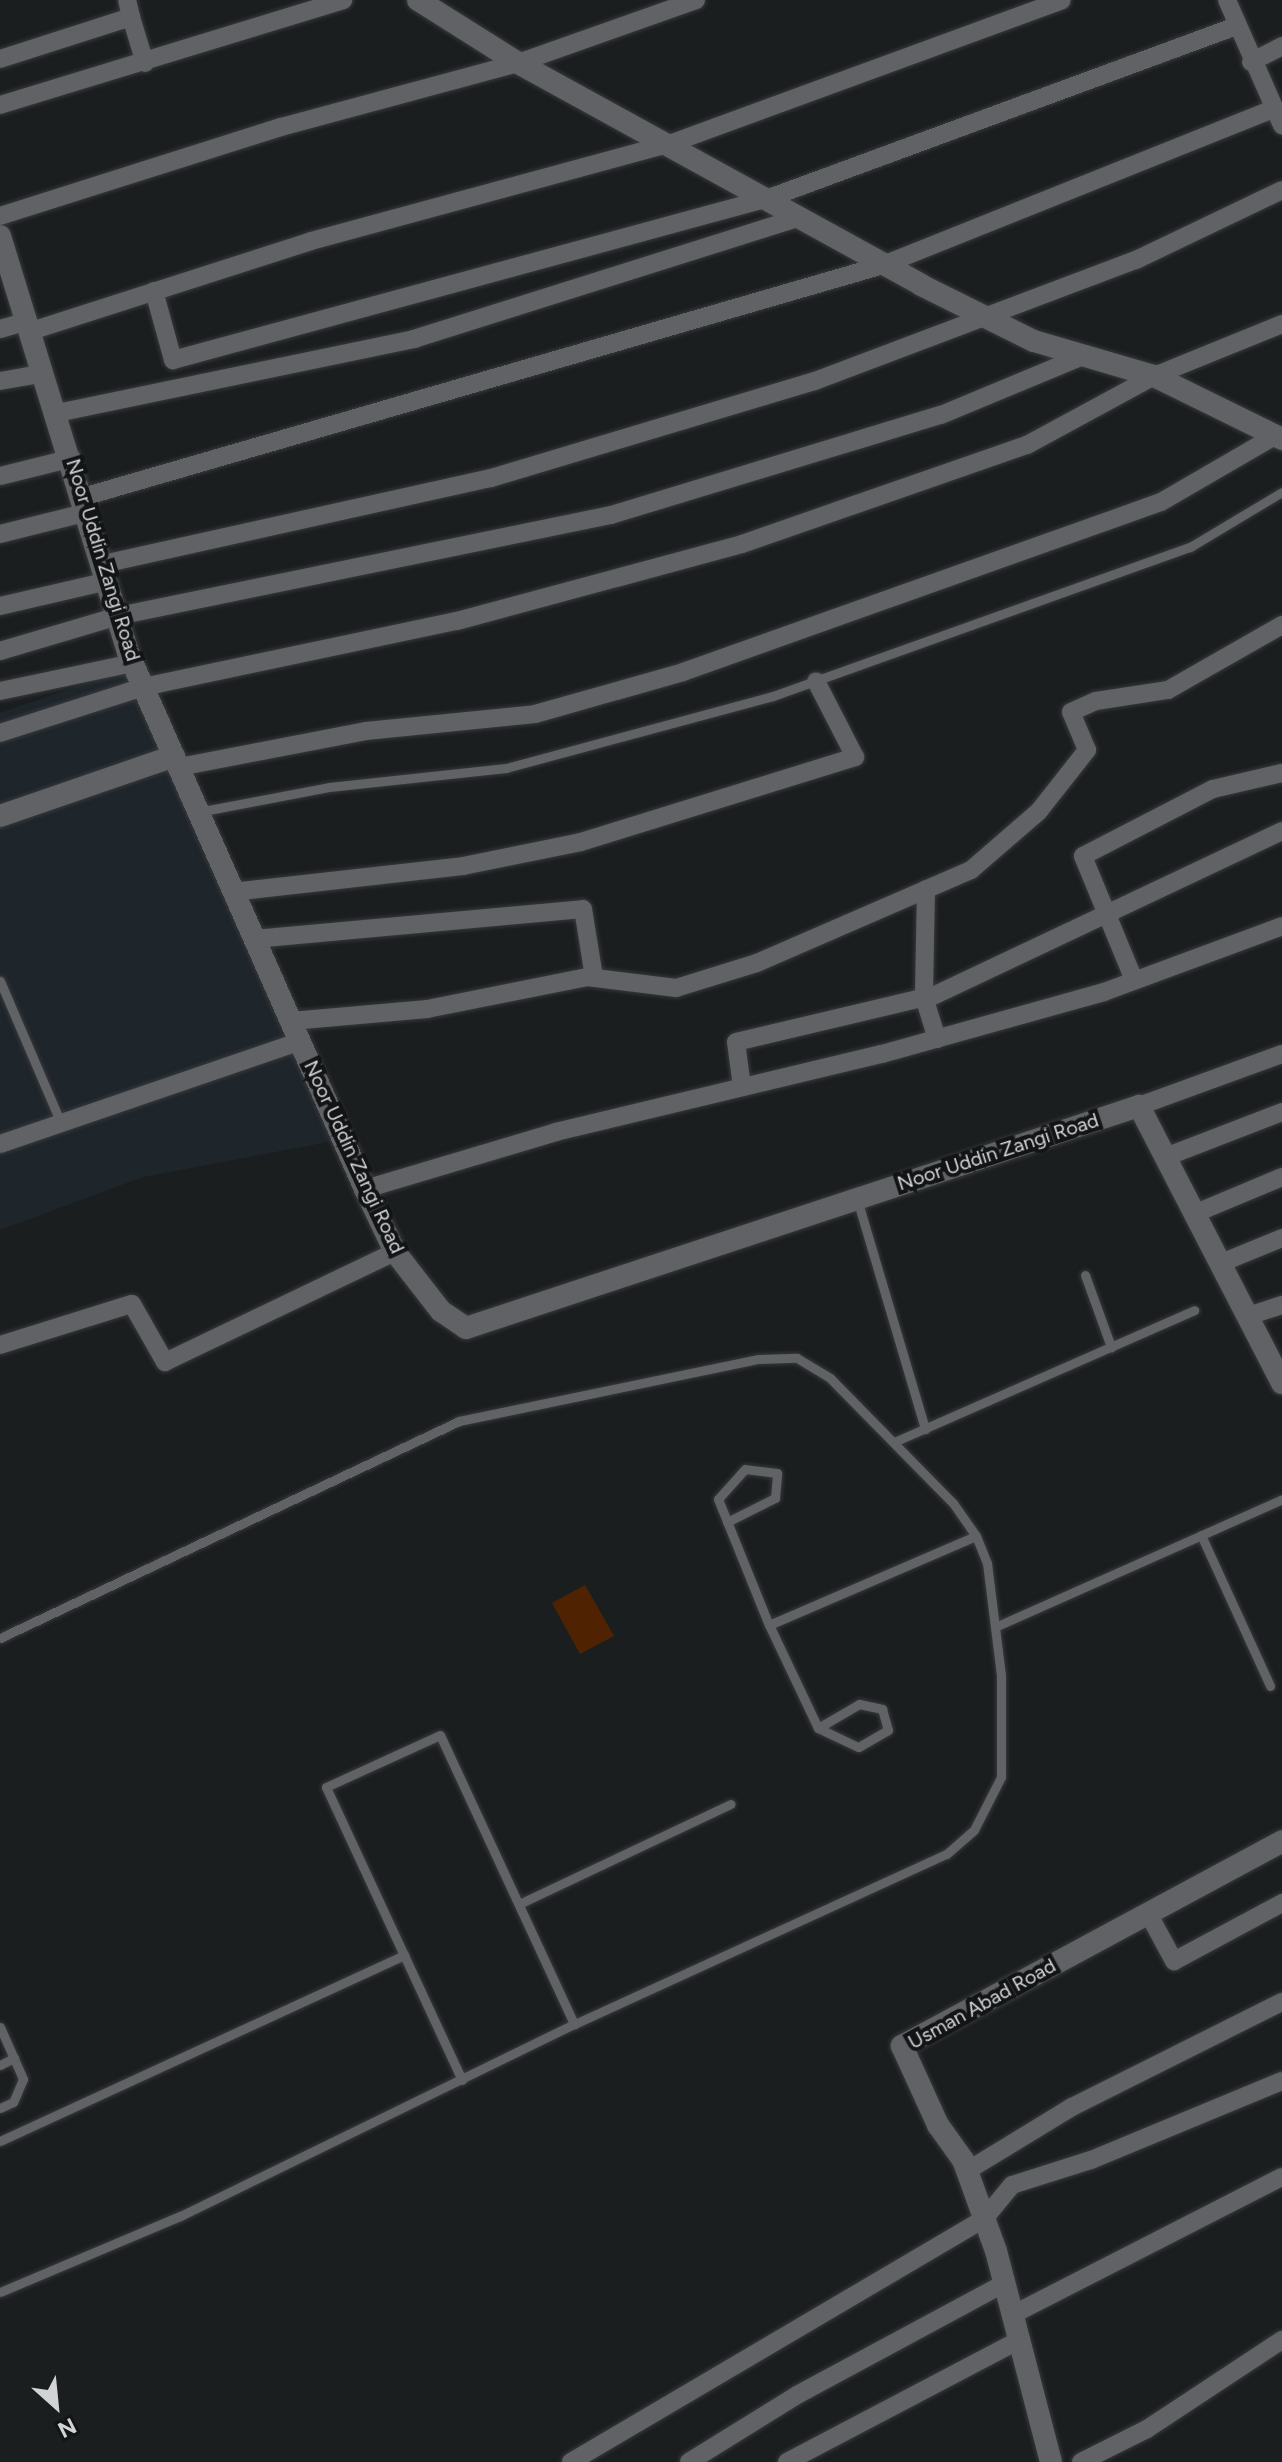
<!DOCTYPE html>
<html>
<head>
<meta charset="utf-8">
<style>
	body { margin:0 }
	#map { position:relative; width:1282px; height:2462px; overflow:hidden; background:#1b1e1f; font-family:Figtree,sans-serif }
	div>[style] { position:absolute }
	.built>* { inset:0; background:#1e252b }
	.building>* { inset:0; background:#4f2302 }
	.roads { filter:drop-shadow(0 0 2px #37393a) drop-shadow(0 0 2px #37393a) }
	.service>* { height:9px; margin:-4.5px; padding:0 4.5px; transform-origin:4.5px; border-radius:4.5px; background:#606265 }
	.minor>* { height:18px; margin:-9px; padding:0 9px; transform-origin:9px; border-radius:9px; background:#606265 }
	.tertiary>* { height:22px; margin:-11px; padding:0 11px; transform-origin:11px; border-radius:11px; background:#606265 }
	.secondary>* { height:22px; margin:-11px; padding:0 11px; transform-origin:11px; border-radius:11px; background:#606265 }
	span { translate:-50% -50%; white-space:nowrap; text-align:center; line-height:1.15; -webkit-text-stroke:8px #121416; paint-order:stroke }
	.street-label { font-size:20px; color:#d2d3d4 }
	.north { position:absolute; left:16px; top:2366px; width:80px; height:80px; -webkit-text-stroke:6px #121416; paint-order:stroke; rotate:153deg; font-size:22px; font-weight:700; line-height:32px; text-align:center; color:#d2d3d4 }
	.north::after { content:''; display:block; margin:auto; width:28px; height:36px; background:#d2d3d4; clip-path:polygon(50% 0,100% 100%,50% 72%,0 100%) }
</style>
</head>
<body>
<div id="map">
	<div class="built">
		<div style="clip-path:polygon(128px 669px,334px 1141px,143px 1177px,0 1230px,0 713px)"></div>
	</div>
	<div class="building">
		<div style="clip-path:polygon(585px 1585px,614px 1636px,580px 1654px,552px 1603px)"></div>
	</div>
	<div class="roads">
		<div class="service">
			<div style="left:198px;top:812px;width:133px;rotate:-10.8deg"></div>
			<div style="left:329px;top:787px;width:178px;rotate:-6.1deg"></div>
			<div style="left:506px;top:768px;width:277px;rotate:-15.1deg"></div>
			<div style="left:773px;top:696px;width:443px;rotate:-19.7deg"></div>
			<div style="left:1190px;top:547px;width:107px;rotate:-30.9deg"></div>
			<div style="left:0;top:981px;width:155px;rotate:66.8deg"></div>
			<div style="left:857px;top:1199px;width:240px;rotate:73.5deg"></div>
			<div style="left:1085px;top:1275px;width:77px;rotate:70.1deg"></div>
			<div style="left:894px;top:1442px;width:328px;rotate:-23.7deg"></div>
			<div style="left:727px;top:1522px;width:54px;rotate:-26.6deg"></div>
			<div style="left:775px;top:1498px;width:25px;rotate:-85deg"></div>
			<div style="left:777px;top:1473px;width:32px;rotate:-173deg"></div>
			<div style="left:745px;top:1469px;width:40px;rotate:132deg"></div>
			<div style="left:718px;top:1499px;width:136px;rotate:68deg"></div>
			<div style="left:1201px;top:1535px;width:166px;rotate:65.4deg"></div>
			<div style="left:995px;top:1627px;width:314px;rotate:-24deg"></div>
			<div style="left:0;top:1638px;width:508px;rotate:-25.3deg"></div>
			<div style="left:459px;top:1421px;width:306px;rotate:-11.7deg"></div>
			<div style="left:759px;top:1359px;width:38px;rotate:-2deg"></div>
			<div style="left:797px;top:1358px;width:39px;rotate:31deg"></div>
			<div style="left:830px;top:1378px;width:175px;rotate:45.5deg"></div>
			<div style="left:953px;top:1503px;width:40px;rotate:55.1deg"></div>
			<div style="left:976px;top:1536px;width:29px;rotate:68deg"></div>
			<div style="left:987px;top:1563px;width:113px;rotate:82.9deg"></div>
			<div style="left:1001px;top:1675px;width:102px;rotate:90deg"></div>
			<div style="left:1001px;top:1777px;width:59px;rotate:117deg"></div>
			<div style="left:974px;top:1830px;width:37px;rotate:139deg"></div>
			<div style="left:946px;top:1854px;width:409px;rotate:155.4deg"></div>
			<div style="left:574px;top:2024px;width:438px;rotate:154deg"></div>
			<div style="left:180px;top:2216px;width:195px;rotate:157.1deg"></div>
			<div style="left:818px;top:1728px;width:48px;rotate:-30.3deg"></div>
			<div style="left:859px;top:1704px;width:24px;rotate:12deg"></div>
			<div style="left:882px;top:1709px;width:22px;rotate:74deg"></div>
			<div style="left:888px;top:1730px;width:34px;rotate:150deg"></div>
			<div style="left:858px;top:1747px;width:44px;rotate:-154.6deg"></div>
			<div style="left:818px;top:1728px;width:114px;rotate:-115.4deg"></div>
			<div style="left:769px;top:1625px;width:225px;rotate:-23.3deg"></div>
			<div style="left:519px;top:1904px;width:234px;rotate:-25.3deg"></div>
			<div style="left:0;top:2027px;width:57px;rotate:66.1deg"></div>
			<div style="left:23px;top:2079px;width:25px;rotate:113deg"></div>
			<div style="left:13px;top:2102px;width:14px;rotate:155deg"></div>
			<div style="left:0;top:2065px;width:16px;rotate:-27deg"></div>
			<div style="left:462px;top:2080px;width:323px;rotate:-114.9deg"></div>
			<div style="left:326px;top:1787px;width:125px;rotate:-24.5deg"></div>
			<div style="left:440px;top:1735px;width:319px;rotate:65.1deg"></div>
			<div style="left:0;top:2141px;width:445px;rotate:-24.7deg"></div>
		</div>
		<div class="minor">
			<div style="left:1227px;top:0;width:137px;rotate:66.3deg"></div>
			<div style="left:131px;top:17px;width:48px;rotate:73.1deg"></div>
			<div style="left:0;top:59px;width:138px;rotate:-17.8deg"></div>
			<div style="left:131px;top:17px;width:17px;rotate:-103deg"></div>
			<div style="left:1251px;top:62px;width:35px;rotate:-27deg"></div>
			<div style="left:0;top:105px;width:359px;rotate:-17deg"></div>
			<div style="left:0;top:216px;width:295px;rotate:-17.6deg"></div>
			<div style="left:281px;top:127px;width:245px;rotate:-15.1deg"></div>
			<div style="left:518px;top:63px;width:189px;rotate:-19.5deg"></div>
			<div style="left:154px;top:291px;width:72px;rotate:74.6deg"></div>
			<div style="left:173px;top:360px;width:618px;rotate:-15.21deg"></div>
			<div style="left:769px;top:198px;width:499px;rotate:-20.2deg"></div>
			<div style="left:0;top:329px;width:26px;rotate:-16deg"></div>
			<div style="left:28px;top:332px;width:297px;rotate:-17.8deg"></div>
			<div style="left:311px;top:241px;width:374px;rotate:-15.2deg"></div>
			<div style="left:672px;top:143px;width:415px;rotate:-20.1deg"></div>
			<div style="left:0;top:381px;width:41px;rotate:-9.9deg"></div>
			<div style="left:57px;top:413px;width:365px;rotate:-11.7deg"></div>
			<div style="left:414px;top:339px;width:405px;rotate:-17.5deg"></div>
			<div style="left:0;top:476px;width:74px;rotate:-14deg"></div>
			<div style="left:83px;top:497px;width:833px;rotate:-16.17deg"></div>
			<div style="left:883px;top:265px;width:421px;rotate:-21.8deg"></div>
			<div style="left:0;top:534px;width:91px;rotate:-14deg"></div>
			<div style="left:103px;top:564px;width:397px;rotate:-12.5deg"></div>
			<div style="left:491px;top:478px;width:338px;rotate:-16.7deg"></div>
			<div style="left:815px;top:381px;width:343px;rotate:-20.7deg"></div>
			<div style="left:1136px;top:260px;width:162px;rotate:-25.6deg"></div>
			<div style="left:0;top:606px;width:111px;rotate:-13deg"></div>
			<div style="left:0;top:651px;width:123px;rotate:-16.5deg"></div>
			<div style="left:118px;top:616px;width:503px;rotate:-11.58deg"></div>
			<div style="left:611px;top:515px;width:345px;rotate:-16.9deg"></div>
			<div style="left:941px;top:415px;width:154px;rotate:-22.6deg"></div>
			<div style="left:0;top:691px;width:136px;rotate:-11.9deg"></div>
			<div style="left:0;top:733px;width:150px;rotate:-17.8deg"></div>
			<div style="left:143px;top:687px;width:321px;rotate:-11.9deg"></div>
			<div style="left:457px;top:621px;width:295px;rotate:-15.1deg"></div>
			<div style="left:742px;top:544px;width:302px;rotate:-19.2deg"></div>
			<div style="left:1027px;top:445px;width:145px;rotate:-28.5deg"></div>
			<div style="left:1154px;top:376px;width:138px;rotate:-22.1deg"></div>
			<div style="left:179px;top:767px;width:190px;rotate:-10.9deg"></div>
			<div style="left:366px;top:731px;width:170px;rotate:-5.7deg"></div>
			<div style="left:535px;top:714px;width:154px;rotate:-15.8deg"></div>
			<div style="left:683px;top:672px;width:507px;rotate:-19.58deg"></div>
			<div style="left:1161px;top:502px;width:132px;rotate:-30.1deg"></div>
			<div style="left:926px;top:889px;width:108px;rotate:91.1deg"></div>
			<div style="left:924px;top:997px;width:44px;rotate:72.8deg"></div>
			<div style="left:232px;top:892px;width:232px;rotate:-6.4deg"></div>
			<div style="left:463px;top:866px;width:120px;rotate:-11.5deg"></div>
			<div style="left:581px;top:842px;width:287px;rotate:-17.2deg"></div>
			<div style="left:855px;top:757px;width:85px;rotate:-117.2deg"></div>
			<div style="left:254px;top:939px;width:330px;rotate:-5.2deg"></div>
			<div style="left:583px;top:909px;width:69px;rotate:80.8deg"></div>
			<div style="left:1134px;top:980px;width:134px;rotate:-112.4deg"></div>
			<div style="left:1083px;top:856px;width:146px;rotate:-27.3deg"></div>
			<div style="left:1213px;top:789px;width:71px;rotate:-13.1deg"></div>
			<div style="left:291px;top:1021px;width:137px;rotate:-5deg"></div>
			<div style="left:427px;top:1009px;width:163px;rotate:-11.3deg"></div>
			<div style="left:587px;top:977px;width:90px;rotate:7deg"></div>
			<div style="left:676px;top:988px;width:85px;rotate:-17.2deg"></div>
			<div style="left:757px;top:963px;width:233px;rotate:-23.5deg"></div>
			<div style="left:971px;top:870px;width:90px;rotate:-40.9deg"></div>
			<div style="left:1039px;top:811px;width:78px;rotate:-51.8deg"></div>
			<div style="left:1087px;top:750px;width:41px;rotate:-112.8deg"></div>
			<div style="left:1071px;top:712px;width:27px;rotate:-24deg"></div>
			<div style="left:1096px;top:701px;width:73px;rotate:-8.7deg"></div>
			<div style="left:1168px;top:690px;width:131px;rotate:-29.7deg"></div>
			<div style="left:742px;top:1087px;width:45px;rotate:-97.6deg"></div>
			<div style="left:736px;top:1042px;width:204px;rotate:-13.3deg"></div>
			<div style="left:935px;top:995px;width:384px;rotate:-25.3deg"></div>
			<div style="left:1139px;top:1106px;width:152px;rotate:-20deg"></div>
			<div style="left:0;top:1144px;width:317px;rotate:-18.9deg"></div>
			<div style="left:1168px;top:1156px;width:122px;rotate:-21.1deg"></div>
			<div style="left:365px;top:1189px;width:199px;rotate:-16.6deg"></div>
			<div style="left:556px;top:1132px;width:335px;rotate:-13.5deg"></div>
			<div style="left:882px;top:1054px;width:230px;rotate:-15.6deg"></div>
			<div style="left:1104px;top:992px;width:190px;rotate:-20.3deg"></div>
			<div style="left:1196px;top:1213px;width:93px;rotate:-22.7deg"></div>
			<div style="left:1221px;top:1263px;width:66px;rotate:-22.3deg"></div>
			<div style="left:1248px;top:1316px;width:36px;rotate:-18deg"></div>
			<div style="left:0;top:1345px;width:138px;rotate:-17.3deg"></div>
			<div style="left:132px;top:1304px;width:67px;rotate:60.4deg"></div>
			<div style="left:165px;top:1362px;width:255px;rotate:-25.6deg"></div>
			<div style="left:1148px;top:1913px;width:55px;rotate:61.6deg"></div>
			<div style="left:1174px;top:1961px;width:123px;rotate:-28.2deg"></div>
			<div style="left:967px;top:2171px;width:123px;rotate:-31.4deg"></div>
			<div style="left:1072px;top:2107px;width:235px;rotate:-26.6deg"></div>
			<div style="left:1014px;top:2314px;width:301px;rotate:-27.1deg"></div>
			<div style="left:571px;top:2462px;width:479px;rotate:-30.5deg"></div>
			<div style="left:984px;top:2219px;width:44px;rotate:-50.5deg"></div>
			<div style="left:1012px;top:2185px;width:83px;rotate:-17.6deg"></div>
			<div style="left:1091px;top:2160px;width:207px;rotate:-22.5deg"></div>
			<div style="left:689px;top:2462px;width:127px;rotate:-31.8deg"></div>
			<div style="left:797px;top:2395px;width:236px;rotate:-28.3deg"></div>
			<div style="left:787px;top:2462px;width:264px;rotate:-27.7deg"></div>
			<div style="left:1081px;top:2462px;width:74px;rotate:-26.6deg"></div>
			<div style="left:1147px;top:2429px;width:162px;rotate:-33.4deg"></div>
		</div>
		<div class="tertiary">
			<div style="left:0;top:236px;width:438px;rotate:72.9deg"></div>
			<div style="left:129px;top:655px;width:584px;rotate:66.16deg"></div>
			<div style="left:365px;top:1189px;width:70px;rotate:64.5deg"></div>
			<div style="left:395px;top:1252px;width:75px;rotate:52.1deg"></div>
			<div style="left:441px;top:1311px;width:30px;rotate:34deg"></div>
			<div style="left:466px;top:1328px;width:709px;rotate:-18.26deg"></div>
			<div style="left:1139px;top:1106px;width:312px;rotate:62.7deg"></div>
			<div style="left:0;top:816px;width:184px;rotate:-19deg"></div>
			<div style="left:1051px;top:2462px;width:218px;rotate:-104.6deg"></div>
			<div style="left:996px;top:2251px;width:97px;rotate:-109.9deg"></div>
			<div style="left:963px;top:2160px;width:43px;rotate:-125.5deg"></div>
			<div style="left:938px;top:2125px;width:87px;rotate:-114.5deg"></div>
			<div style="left:902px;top:2046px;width:432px;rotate:-28.3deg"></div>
		</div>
		<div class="secondary">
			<div style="left:418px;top:0;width:118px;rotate:32.2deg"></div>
			<div style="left:518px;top:63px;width:460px;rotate:28.8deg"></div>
			<div style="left:921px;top:285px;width:126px;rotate:26.4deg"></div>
			<div style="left:1034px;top:341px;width:125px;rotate:16.3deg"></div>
			<div style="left:1154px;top:376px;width:143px;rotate:26.2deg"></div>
		</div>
	</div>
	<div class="street-label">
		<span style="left:103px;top:560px;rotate:73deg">Noor Uddin Zangi Road</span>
		<span style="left:998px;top:1152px;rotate:-18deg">Noor Uddin Zangi Road</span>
		<span style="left:354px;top:1157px;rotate:65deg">Noor Uddin Zangi Road</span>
		<span style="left:982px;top:2004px;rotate:-29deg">Usman Abad Road</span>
	</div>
	<div class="north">N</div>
</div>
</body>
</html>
